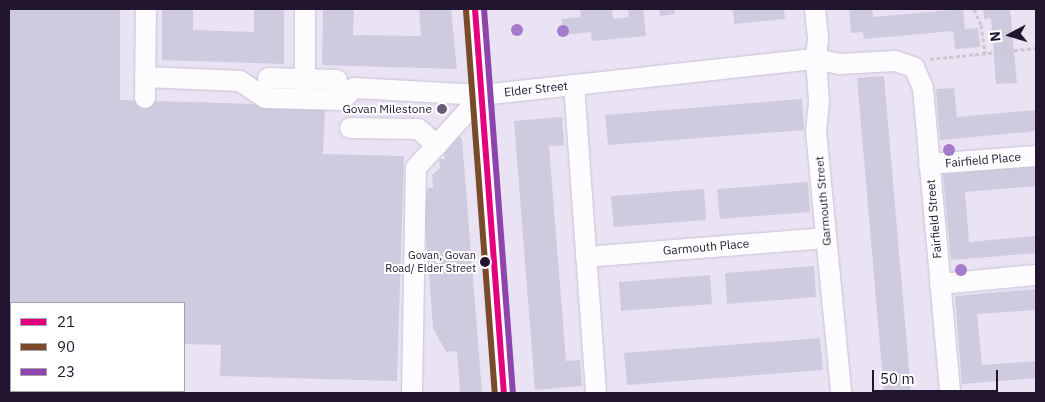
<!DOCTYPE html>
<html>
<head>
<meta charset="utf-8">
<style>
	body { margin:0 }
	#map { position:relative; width:1045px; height:402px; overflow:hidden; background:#e9e3f3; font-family:"IBM Plex Sans",sans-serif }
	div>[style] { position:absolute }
	.building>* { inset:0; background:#cfcbdf }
	.path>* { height:3px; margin-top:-1.5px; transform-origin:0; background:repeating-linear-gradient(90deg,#cbc8cf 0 4px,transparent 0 6.5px) }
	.roads { filter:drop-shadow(0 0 1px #cbc1d7) drop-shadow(0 0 1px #cbc1d7) }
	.minor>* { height:20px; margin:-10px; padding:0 10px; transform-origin:10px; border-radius:10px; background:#fcfbfd }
	.bus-1>* { height:6px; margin:-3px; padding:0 3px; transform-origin:3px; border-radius:3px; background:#e5007d }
	.bus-2>* { height:6px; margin:-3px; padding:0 3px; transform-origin:3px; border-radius:3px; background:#7a4b2a }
	.bus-3>* { height:6px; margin:-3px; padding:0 3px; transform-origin:3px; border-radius:3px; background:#8e44ad }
	.trees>* { width:12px; height:12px; margin:-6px; border-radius:50%; background:#a57bcb }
	.dots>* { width:14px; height:14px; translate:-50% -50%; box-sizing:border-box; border:2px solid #fff; border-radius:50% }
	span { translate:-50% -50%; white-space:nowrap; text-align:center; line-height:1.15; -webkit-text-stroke:4px #fff; paint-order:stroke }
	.bus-label { font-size:11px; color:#211530 }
	.right { translate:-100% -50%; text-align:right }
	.street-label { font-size:12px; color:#211530 }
	.poi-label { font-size:12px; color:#211530 }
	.frame { position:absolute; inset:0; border:10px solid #211530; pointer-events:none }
	.legend { position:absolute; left:10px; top:302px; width:175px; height:90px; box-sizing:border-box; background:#fff; border:1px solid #a6a1ac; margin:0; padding:6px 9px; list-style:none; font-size:15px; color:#211530 }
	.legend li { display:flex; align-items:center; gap:10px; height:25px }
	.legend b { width:25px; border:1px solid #a6a1ac }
	.north { position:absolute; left:985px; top:10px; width:50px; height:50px; -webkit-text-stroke:4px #fff; paint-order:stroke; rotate:264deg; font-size:14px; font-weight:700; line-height:20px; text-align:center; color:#211530 }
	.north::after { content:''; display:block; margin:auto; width:18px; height:22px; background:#211530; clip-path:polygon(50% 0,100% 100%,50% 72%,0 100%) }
	.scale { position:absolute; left:872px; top:370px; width:126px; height:22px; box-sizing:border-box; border:2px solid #211530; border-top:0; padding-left:6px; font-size:15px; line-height:18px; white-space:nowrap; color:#211530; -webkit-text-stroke:4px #fff; paint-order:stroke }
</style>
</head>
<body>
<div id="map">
	<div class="building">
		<div style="clip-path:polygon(9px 9px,120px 9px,120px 100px,325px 106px,323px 154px,404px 156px,397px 381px,220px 376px,221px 345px,184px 344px,184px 303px,11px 303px,11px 338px,9px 338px)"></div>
		<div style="clip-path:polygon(162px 9px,193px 9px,193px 30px,254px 32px,254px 9px,284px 9px,284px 64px,162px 60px)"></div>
		<div style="clip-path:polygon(323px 9px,354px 9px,353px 35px,419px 36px,421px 36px,419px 9px,451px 9px,457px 69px,322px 65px)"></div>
		<div style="clip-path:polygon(580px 9px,612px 9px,613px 19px,629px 17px,628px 9px,643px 9px,646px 36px,592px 41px,591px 32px,563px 35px,562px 19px,581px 17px)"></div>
		<div style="clip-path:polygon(659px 9px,675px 9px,675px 14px,660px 16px)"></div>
		<div style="clip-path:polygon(733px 9px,784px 9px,785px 19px,734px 24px)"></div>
		<div style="clip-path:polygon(849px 9px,872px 9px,873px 17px,963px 9px,965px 29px,978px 28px,980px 47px,955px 49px,953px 31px,864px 39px,863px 32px,851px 33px)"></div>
		<div style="clip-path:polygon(983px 9px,1010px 9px,1017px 83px,996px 84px,991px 18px,984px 19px)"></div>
		<div style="clip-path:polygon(884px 76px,888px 123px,911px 393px,884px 393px,880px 346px,857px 78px)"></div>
		<div style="clip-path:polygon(954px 88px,957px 117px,1036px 110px,1036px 131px,940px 140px,936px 89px)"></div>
		<div style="clip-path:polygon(802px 99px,804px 130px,608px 145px,605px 115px)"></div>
		<div style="clip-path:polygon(562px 117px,564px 145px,549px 146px,566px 361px,580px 360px,582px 386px,535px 390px,514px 121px)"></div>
		<div style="clip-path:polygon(459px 136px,462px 139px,482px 393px,460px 393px,457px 351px,446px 352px,433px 328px,424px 207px,428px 188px,433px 188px,432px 175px,440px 168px,439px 159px,445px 159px,444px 154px)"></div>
		<div style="clip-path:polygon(1036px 166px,1036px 186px,965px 192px,969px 242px,1036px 236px,1036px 253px,951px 260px,943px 174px)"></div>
		<div style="clip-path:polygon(808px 182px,810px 212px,720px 219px,717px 189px)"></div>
		<div style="clip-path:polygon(704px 189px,706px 220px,614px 227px,611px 196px)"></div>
		<div style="clip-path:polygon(814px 266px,816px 297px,727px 304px,725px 273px)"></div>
		<div style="clip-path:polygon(710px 275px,712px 304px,621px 311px,619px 282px)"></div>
		<div style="clip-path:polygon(1036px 289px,1036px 310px,977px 314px,982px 365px,1036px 361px,1036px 378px,962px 384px,955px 296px)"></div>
		<div style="clip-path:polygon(820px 338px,823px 370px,627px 385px,624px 353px)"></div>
	</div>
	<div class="path">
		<div style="left:974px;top:9px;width:17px;rotate:66deg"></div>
		<div style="left:981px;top:25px;width:28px;rotate:82deg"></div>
		<div style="left:930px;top:59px;width:107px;rotate:-5.9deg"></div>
	</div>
	<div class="roads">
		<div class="minor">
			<div style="left:305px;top:9px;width:69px;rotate:90deg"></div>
			<div style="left:475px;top:9px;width:385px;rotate:85.7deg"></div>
			<div style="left:815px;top:9px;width:30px;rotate:84deg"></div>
			<div style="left:818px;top:39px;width:20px;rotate:96deg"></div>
			<div style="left:816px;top:59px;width:43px;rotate:86deg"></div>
			<div style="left:819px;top:102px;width:29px;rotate:96deg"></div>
			<div style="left:816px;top:131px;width:263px;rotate:84.5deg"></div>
			<div style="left:145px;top:77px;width:95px;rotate:2.4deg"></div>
			<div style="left:240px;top:81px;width:30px;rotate:34deg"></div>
			<div style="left:265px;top:98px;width:77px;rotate:1.5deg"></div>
			<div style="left:342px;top:100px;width:17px;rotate:-45deg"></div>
			<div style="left:354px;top:88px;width:128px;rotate:3.1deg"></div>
			<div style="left:482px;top:95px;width:336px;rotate:-6.2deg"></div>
			<div style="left:816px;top:59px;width:25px;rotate:12deg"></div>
			<div style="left:840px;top:64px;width:55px;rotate:-3.1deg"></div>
			<div style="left:895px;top:61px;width:20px;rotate:18deg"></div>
			<div style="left:914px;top:67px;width:23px;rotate:67deg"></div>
			<div style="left:923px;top:88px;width:306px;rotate:84.9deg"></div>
			<div style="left:268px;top:78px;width:69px;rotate:1.7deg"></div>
			<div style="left:574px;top:85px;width:309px;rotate:85.9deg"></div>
			<div style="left:145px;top:98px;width:89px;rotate:-89.4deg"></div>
			<div style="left:350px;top:128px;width:68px;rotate:0.8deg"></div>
			<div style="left:418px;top:129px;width:25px;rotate:40deg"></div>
			<div style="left:929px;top:164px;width:107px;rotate:-4.3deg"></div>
			<div style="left:586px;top:257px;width:241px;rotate:-4.5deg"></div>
			<div style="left:940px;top:284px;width:96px;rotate:-5.4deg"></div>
			<div style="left:412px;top:393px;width:225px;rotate:-89deg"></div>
			<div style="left:416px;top:168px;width:98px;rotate:-47.9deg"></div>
		</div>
	</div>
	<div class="bus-1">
		<div style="left:475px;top:9px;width:385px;rotate:85.7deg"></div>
	</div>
	<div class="bus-2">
		<div style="left:466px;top:10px;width:384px;rotate:85.7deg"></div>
	</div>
	<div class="bus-3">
		<div style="left:484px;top:9px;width:384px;rotate:85.7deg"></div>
	</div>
	<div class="trees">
		<div style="left:517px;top:30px"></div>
		<div style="left:563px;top:31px"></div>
		<div style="left:949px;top:150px"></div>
		<div style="left:961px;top:270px"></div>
	</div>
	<div class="dots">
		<div style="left:442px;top:109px;background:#675d74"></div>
		<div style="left:485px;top:262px;background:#211530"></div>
	</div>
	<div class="bus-label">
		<span class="right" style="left:476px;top:262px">Govan, Govan<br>Road/ Elder Street</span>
	</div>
	<div class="street-label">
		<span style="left:536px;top:89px;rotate:-6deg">Elder Street</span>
		<span style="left:983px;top:160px;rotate:-5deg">Fairfield Place</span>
		<span style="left:823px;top:201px;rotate:-95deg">Garmouth Street</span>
		<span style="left:934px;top:219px;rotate:-95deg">Fairfield Street</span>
		<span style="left:706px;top:247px;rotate:-5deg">Garmouth Place</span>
	</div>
	<div class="poi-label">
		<span class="right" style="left:432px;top:109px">Govan Milestone</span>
	</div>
	<div class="frame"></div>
	<ul class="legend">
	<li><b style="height:6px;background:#e5007d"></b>21</li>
	<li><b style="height:6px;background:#7a4b2a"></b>90</li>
	<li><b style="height:6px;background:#8e44ad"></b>23</li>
	</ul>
	<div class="north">N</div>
	<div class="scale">50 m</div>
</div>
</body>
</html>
